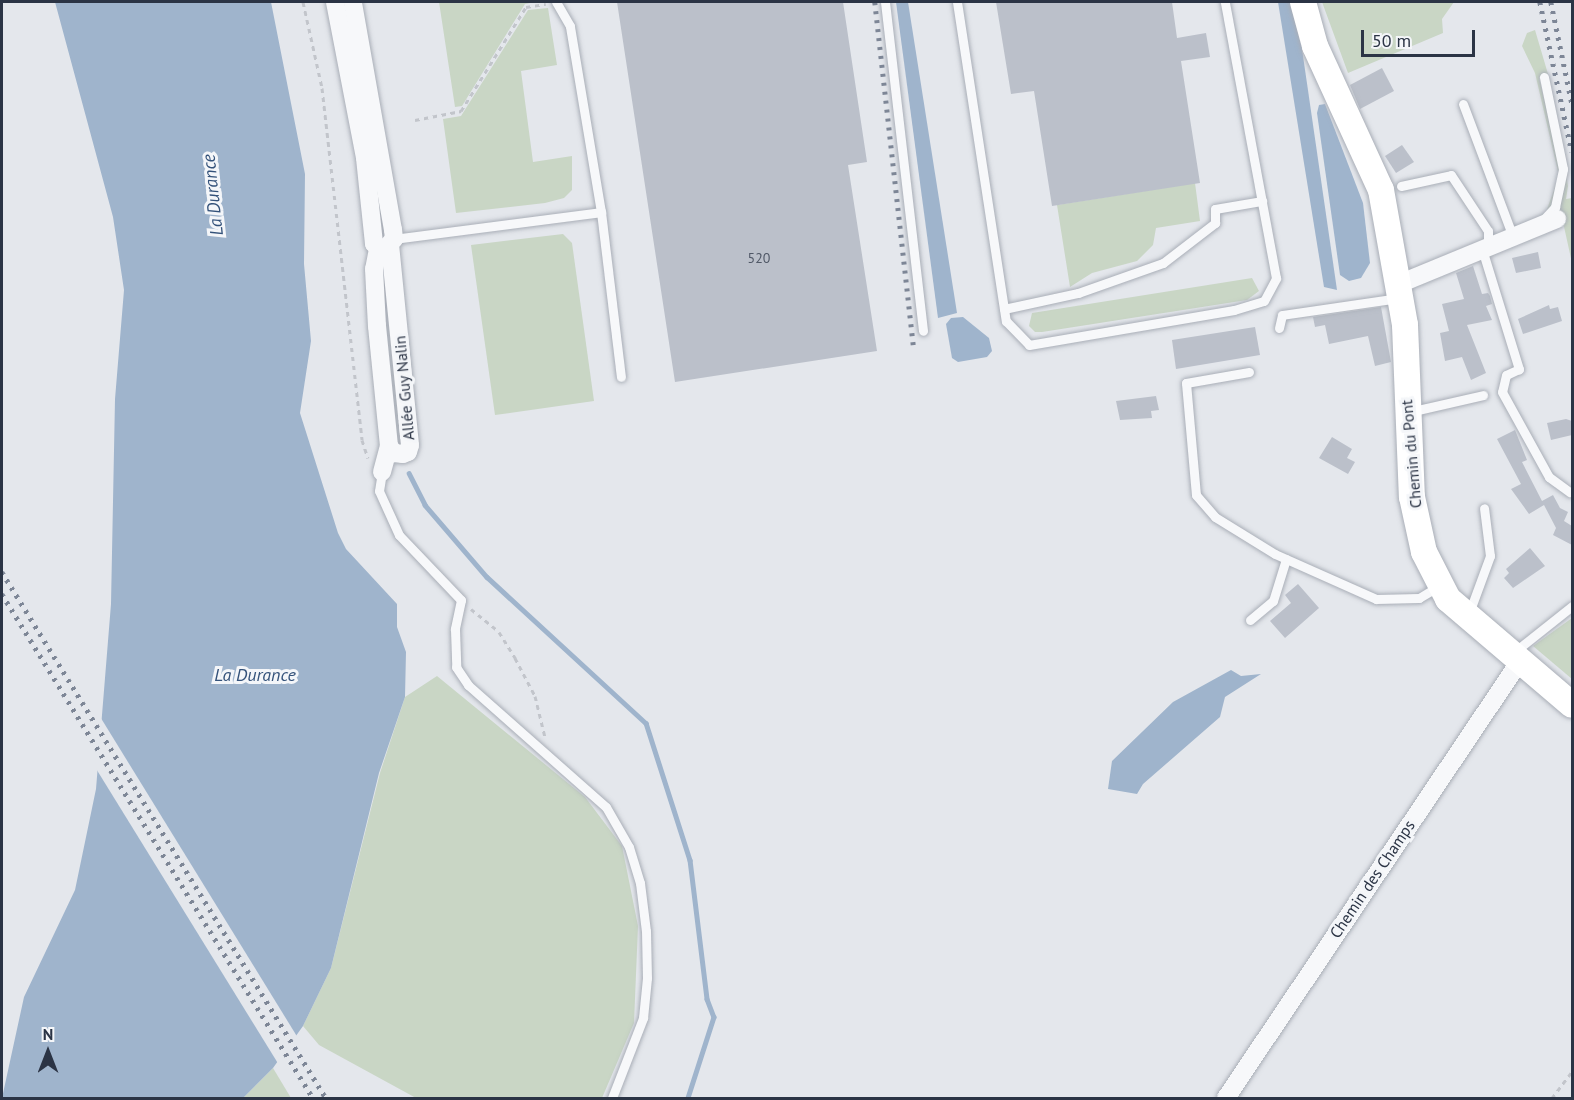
<!DOCTYPE html>
<html>
<head>
<meta charset="utf-8">
<style>
	body { margin:0 }
	#map { position:relative; width:1574px; height:1100px; overflow:hidden; background:#e4e7ec; font-family:"PT Sans",sans-serif }
	div>[style] { position:absolute }
	.green>* { inset:0; background:#c9d6c5 }
	.water>* { inset:0; background:#9fb4cc }
	.pier>* { inset:0; background:#e4e7ec }
	.stream>* { height:4.5px; margin:-2.25px; padding:0 2.25px; transform-origin:2.25px; border-radius:2.25px; background:#9fb4cc }
	.building>* { inset:0; background:#bbc0ca }
	.path>* { height:3px; margin-top:-1.5px; transform-origin:0; background:repeating-linear-gradient(90deg,#c2c5cb 0 4.5px,transparent 0 9px) }
	.roads { filter:drop-shadow(0 0 2px #a9aeb7) drop-shadow(0 0 2px #a9aeb7) }
	.lane>* { height:9px; margin:-4.5px; padding:0 4.5px; transform-origin:4.5px; border-radius:4.5px; background:#f7f8fa }
	.street>* { height:18px; margin:-9px; padding:0 9px; transform-origin:9px; border-radius:9px; background:#f7f8fa }
	.secondary>* { height:26px; margin:-13px; padding:0 13px; transform-origin:13px; border-radius:13px; background:#fff }
	.rail>* { height:4.5px; margin-top:-2.25px; transform-origin:0; background:repeating-linear-gradient(90deg,#7d8696 0 3px,transparent 0 9px) }
	span { translate:-50% -50%; white-space:nowrap; text-align:center; line-height:1.15; -webkit-text-stroke:6px #f4f6f9; paint-order:stroke }
	.number-label { font-size:14px; color:#4f5766 }
	.number-label span { -webkit-text-stroke-width:0 }
	.street-label { font-size:16px; color:#2b3445 }
	.water-label { font-size:18px; color:#34527a; font-style:italic }
	.frame { position:absolute; inset:0; border:3px solid #2b3445; pointer-events:none }
	.north { position:absolute; left:18px; top:1022px; width:60px; height:60px; -webkit-text-stroke:4px #f4f6f9; paint-order:stroke; rotate:0deg; font-size:16px; font-weight:700; line-height:24px; text-align:center; color:#2b3445 }
	.north::after { content:''; display:block; margin:auto; width:21px; height:27px; background:#2b3445; clip-path:polygon(50% 0,100% 100%,50% 72%,0 100%) }
	.scale { position:absolute; left:1361px; top:30px; width:114px; height:27px; box-sizing:border-box; border:3px solid #2b3445; border-top:0; padding-left:8px; font-size:18px; line-height:21px; white-space:nowrap; color:#2b3445; -webkit-text-stroke:4px #f4f6f9; paint-order:stroke }
</style>
</head>
<body>
<div id="map">
	<div class="green">
		<div style="clip-path:polygon(439px 2px,536px 2px,525px 4px,462px 106px,455px 107px)"></div>
		<div style="clip-path:polygon(1322px 2px,1454px 2px,1442px 19px,1443px 33px,1348px 73px)"></div>
		<div style="clip-path:polygon(548px 8px,557px 65px,521px 71px,533px 162px,572px 156px,572px 190px,564px 198px,545px 203px,456px 213px,443px 119px,461px 116px,528px 10px)"></div>
		<div style="clip-path:polygon(1535px 30px,1548px 74px,1539px 77px,1544px 99px,1552px 97px,1568px 186px,1566px 199px,1572px 198px,1572px 263px,1561px 213px,1557px 209px,1546px 212px,1559px 176px,1535px 73px,1522px 46px,1527px 33px)"></div>
		<div style="clip-path:polygon(1195px 183px,1200px 221px,1156px 228px,1153px 245px,1137px 261px,1092px 273px,1070px 287px,1057px 205px)"></div>
		<div style="clip-path:polygon(563px 234px,572px 243px,594px 401px,495px 415px,471px 245px)"></div>
		<div style="clip-path:polygon(1252px 278px,1259px 291px,1247px 300px,1042px 332px,1035px 332px,1029px 326px,1032px 313px)"></div>
		<div style="clip-path:polygon(1572px 618px,1572px 679px,1533px 646px)"></div>
		<div style="clip-path:polygon(437px 676px,585px 797px,622px 846px,638px 926px,634px 1023px,602px 1098px,416px 1098px,319px 1045px,303px 1026px,331px 968px,380px 773px,405px 697px)"></div>
		<div style="clip-path:polygon(273px 1068px,291px 1098px,243px 1098px)"></div>
	</div>
	<div class="water">
		<div style="clip-path:polygon(55px 2px,271px 2px,305px 174px,304px 264px,311px 341px,300px 413px,338px 533px,346px 549px,397px 604px,397px 627px,406px 652px,405px 697px,379px 773px,331px 968px,303px 1026px,273px 1068px,243px 1098px,2px 1098px,24px 997px,75px 890px,96px 789px,111px 604px,115px 399px,124px 290px,113px 217px)"></div>
		<div style="clip-path:polygon(896px 2px,908px 2px,957px 313px,938px 318px)"></div>
		<div style="clip-path:polygon(1278px 2px,1290px 2px,1302px 49px,1337px 290px,1324px 287px)"></div>
		<div style="clip-path:polygon(1325px 104px,1363px 203px,1370px 263px,1361px 278px,1349px 281px,1340px 275px,1317px 113px,1319px 105px)"></div>
		<div style="clip-path:polygon(963px 317px,989px 338px,992px 351px,987px 357px,958px 362px,952px 358px,946px 324px,951px 318px)"></div>
		<div style="clip-path:polygon(1231px 670px,1241px 676px,1261px 674px,1225px 697px,1220px 717px,1143px 784px,1137px 794px,1108px 789px,1112px 761px,1173px 702px)"></div>
	</div>
	<div class="pier">
		<div style="clip-path:polygon(99px 715px,298px 1038px,279px 1065px,95px 767px)"></div>
	</div>
	<div class="stream">
		<div style="left:409px;top:473px;width:36px;rotate:63deg"></div>
		<div style="left:425px;top:505px;width:95px;rotate:49.3deg"></div>
		<div style="left:487px;top:577px;width:216px;rotate:42.6deg"></div>
		<div style="left:646px;top:723px;width:144px;rotate:72.2deg"></div>
		<div style="left:690px;top:860px;width:140px;rotate:83deg"></div>
		<div style="left:707px;top:999px;width:19px;rotate:69deg"></div>
		<div style="left:714px;top:1017px;width:85px;rotate:107.8deg"></div>
	</div>
	<div class="building">
		<div style="clip-path:polygon(617px 2px,843px 2px,867px 162px,848px 165px,877px 351px,675px 382px)"></div>
		<div style="clip-path:polygon(996px 2px,1172px 2px,1177px 38px,1206px 33px,1210px 57px,1181px 61px,1200px 183px,1052px 206px,1034px 91px,1011px 94px)"></div>
		<div style="clip-path:polygon(1382px 68px,1394px 91px,1360px 109px,1350px 85px)"></div>
		<div style="clip-path:polygon(1402px 145px,1414px 162px,1396px 173px,1385px 156px)"></div>
		<div style="clip-path:polygon(1538px 252px,1541px 268px,1516px 273px,1512px 258px)"></div>
		<div style="clip-path:polygon(1473px 266px,1482px 294px,1488px 293px,1490px 296px,1492px 304px,1486px 306px,1492px 320px,1467px 325px,1486px 373px,1471px 380px,1462px 357px,1445px 361px,1440px 333px,1449px 331px,1442px 304px,1464px 299px,1456px 273px)"></div>
		<div style="clip-path:polygon(1549px 305px,1550px 309px,1558px 307px,1562px 321px,1523px 334px,1518px 319px)"></div>
		<div style="clip-path:polygon(1381px 307px,1391px 362px,1375px 366px,1368px 336px,1329px 344px,1325px 325px,1315px 327px,1313px 317px)"></div>
		<div style="clip-path:polygon(1255px 327px,1260px 355px,1176px 369px,1172px 340px)"></div>
		<div style="clip-path:polygon(1156px 396px,1159px 410px,1151px 411px,1152px 418px,1120px 420px,1116px 401px)"></div>
		<div style="clip-path:polygon(1566px 419px,1572px 421px,1572px 435px,1551px 440px,1547px 423px)"></div>
		<div style="clip-path:polygon(1515px 430px,1527px 460px,1522px 462px,1542px 501px,1553px 495px,1560px 508px,1568px 512px,1564px 521px,1572px 526px,1572px 545px,1553px 535px,1556px 528px,1544px 505px,1529px 514px,1511px 489px,1521px 484px,1497px 439px)"></div>
		<div style="clip-path:polygon(1332px 437px,1352px 449px,1347px 458px,1355px 462px,1348px 474px,1319px 458px)"></div>
		<div style="clip-path:polygon(1530px 548px,1545px 566px,1513px 588px,1504px 578px,1509px 573px,1506px 569px)"></div>
		<div style="clip-path:polygon(1298px 584px,1319px 608px,1285px 638px,1270px 621px,1291px 603px,1285px 595px)"></div>
	</div>
	<div class="path">
		<div style="left:303px;top:2px;width:88px;rotate:77.5deg"></div>
		<div style="left:322px;top:88px;width:354px;rotate:83.5deg"></div>
		<div style="left:362px;top:440px;width:19px;rotate:72deg"></div>
		<div style="left:415px;top:120px;width:47px;rotate:-11.1deg"></div>
		<div style="left:461px;top:111px;width:123px;rotate:-58deg"></div>
		<div style="left:526px;top:7px;width:20px;rotate:-9deg"></div>
		<div style="left:471px;top:609px;width:36px;rotate:39deg"></div>
		<div style="left:499px;top:632px;width:31px;rotate:58deg"></div>
		<div style="left:515px;top:658px;width:43px;rotate:62.2deg"></div>
		<div style="left:535px;top:696px;width:42px;rotate:76.3deg"></div>
		<div style="left:1552px;top:1098px;width:34px;rotate:-53deg"></div>
	</div>
	<div class="roads">
		<div class="lane">
			<div style="left:885px;top:2px;width:331px;rotate:83.4deg"></div>
			<div style="left:957px;top:2px;width:323px;rotate:81.3deg"></div>
			<div style="left:1006px;top:321px;width:33px;rotate:46deg"></div>
			<div style="left:1029px;top:345px;width:208px;rotate:-9.7deg"></div>
			<div style="left:1234px;top:310px;width:31px;rotate:-17deg"></div>
			<div style="left:1264px;top:301px;width:26px;rotate:-62deg"></div>
			<div style="left:1276px;top:278px;width:281px;rotate:-100.5deg"></div>
			<div style="left:1463px;top:104px;width:142px;rotate:69.4deg"></div>
			<div style="left:1401px;top:186px;width:51px;rotate:-12.4deg"></div>
			<div style="left:1451px;top:175px;width:67px;rotate:56.5deg"></div>
			<div style="left:1488px;top:231px;width:15px;rotate:90deg"></div>
			<div style="left:601px;top:212px;width:166px;rotate:83.1deg"></div>
			<div style="left:1543px;top:220px;width:18px;rotate:-47deg"></div>
			<div style="left:1555px;top:207px;width:39px;rotate:-78deg"></div>
			<div style="left:1563px;top:169px;width:94px;rotate:-101.7deg"></div>
			<div style="left:394px;top:239px;width:209px;rotate:-7.4deg"></div>
			<div style="left:601px;top:212px;width:189px;rotate:-99.5deg"></div>
			<div style="left:570px;top:26px;width:28px;rotate:-120deg"></div>
			<div style="left:1482px;top:249px;width:126px;rotate:72.9deg"></div>
			<div style="left:1519px;top:369px;width:14px;rotate:155deg"></div>
			<div style="left:1506px;top:375px;width:17px;rotate:103deg"></div>
			<div style="left:1502px;top:392px;width:97px;rotate:61.1deg"></div>
			<div style="left:1549px;top:477px;width:26px;rotate:36deg"></div>
			<div style="left:1004px;top:309px;width:76px;rotate:-12.2deg"></div>
			<div style="left:1078px;top:293px;width:90px;rotate:-19.4deg"></div>
			<div style="left:1163px;top:263px;width:66px;rotate:-37.6deg"></div>
			<div style="left:1215px;top:223px;width:14px;rotate:-90deg"></div>
			<div style="left:1215px;top:209px;width:48px;rotate:-9.7deg"></div>
			<div style="left:1279px;top:328px;width:13px;rotate:-77deg"></div>
			<div style="left:1282px;top:315px;width:117px;rotate:-8.3deg"></div>
			<div style="left:1249px;top:372px;width:64px;rotate:170.1deg"></div>
			<div style="left:1186px;top:383px;width:112px;rotate:84.9deg"></div>
			<div style="left:1196px;top:495px;width:29px;rotate:49deg"></div>
			<div style="left:1215px;top:517px;width:70px;rotate:31.7deg"></div>
			<div style="left:1275px;top:554px;width:111px;rotate:24deg"></div>
			<div style="left:1376px;top:599px;width:43px;rotate:-1.3deg"></div>
			<div style="left:1419px;top:598px;width:23px;rotate:-31deg"></div>
			<div style="left:1409px;top:412px;width:76px;rotate:-12.9deg"></div>
			<div style="left:382px;top:472px;width:19px;rotate:99deg"></div>
			<div style="left:379px;top:491px;width:48px;rotate:65.6deg"></div>
			<div style="left:399px;top:535px;width:90px;rotate:46.4deg"></div>
			<div style="left:461px;top:600px;width:30px;rotate:102deg"></div>
			<div style="left:455px;top:629px;width:38px;rotate:88deg"></div>
			<div style="left:456px;top:667px;width:22px;rotate:56deg"></div>
			<div style="left:468px;top:685px;width:184px;rotate:41.5deg"></div>
			<div style="left:606px;top:807px;width:46px;rotate:60.1deg"></div>
			<div style="left:629px;top:847px;width:38px;rotate:73deg"></div>
			<div style="left:640px;top:883px;width:48px;rotate:82.9deg"></div>
			<div style="left:646px;top:931px;width:47px;rotate:88.8deg"></div>
			<div style="left:647px;top:978px;width:40px;rotate:95.7deg"></div>
			<div style="left:643px;top:1018px;width:86px;rotate:111.2deg"></div>
			<div style="left:1469px;top:613px;width:61px;rotate:-69.8deg"></div>
			<div style="left:1490px;top:556px;width:48px;rotate:-97.1deg"></div>
			<div style="left:1250px;top:620px;width:30px;rotate:-40deg"></div>
			<div style="left:1273px;top:601px;width:44px;rotate:-72.8deg"></div>
			<div style="left:1513px;top:653px;width:75px;rotate:-38.5deg"></div>
		</div>
		<div class="street">
			<div style="left:335px;top:2px;width:159px;rotate:79.1deg"></div>
			<div style="left:365px;top:158px;width:86px;rotate:84deg"></div>
			<div style="left:374px;top:244px;width:12px;rotate:31deg"></div>
			<div style="left:384px;top:250px;width:15px;rotate:-48deg"></div>
			<div style="left:394px;top:239px;width:9px;rotate:-96deg"></div>
			<div style="left:393px;top:230px;width:231px;rotate:-100deg"></div>
			<div style="left:378px;top:249px;width:20px;rotate:101deg"></div>
			<div style="left:374px;top:269px;width:57px;rotate:87deg"></div>
			<div style="left:377px;top:326px;width:121px;rotate:84.3deg"></div>
			<div style="left:389px;top:446px;width:9px;rotate:54deg"></div>
			<div style="left:394px;top:453px;width:9px;rotate:6deg"></div>
			<div style="left:403px;top:454px;width:5px;rotate:-22deg"></div>
			<div style="left:408px;top:452px;width:7px;rotate:-74deg"></div>
			<div style="left:410px;top:445px;width:200px;rotate:-95.7deg"></div>
			<div style="left:1399px;top:284px;width:171px;rotate:-22.4deg"></div>
			<div style="left:382px;top:472px;width:27px;rotate:-75deg"></div>
			<div style="left:1226px;top:1098px;width:527px;rotate:-56.07deg"></div>
		</div>
		<div class="secondary">
			<div style="left:1303px;top:2px;width:46px;rotate:74.7deg"></div>
			<div style="left:1315px;top:46px;width:158px;rotate:65.4deg"></div>
			<div style="left:1381px;top:190px;width:137px;rotate:79.9deg"></div>
			<div style="left:1405px;top:325px;width:172px;rotate:87.7deg"></div>
			<div style="left:1412px;top:497px;width:56px;rotate:77.7deg"></div>
			<div style="left:1424px;top:552px;width:53px;rotate:62.9deg"></div>
			<div style="left:1448px;top:599px;width:163px;rotate:40.5deg"></div>
		</div>
	</div>
	<div class="rail">
		<div style="left:875px;top:2px;width:348px;rotate:83.6deg"></div>
		<div style="left:1540px;top:2px;width:153px;rotate:78deg"></div>
		<div style="left:1551px;top:2px;width:103px;rotate:78.3deg"></div>
		<div style="left:2px;top:572px;width:618px;rotate:58.37deg"></div>
		<div style="left:2px;top:594px;width:592px;rotate:58.32deg"></div>
	</div>
	<div class="number-label">
		<span style="left:759px;top:258px">520</span>
	</div>
	<div class="street-label">
		<span style="left:404px;top:388px;rotate:-95deg">Allée Guy Nalin</span>
		<span style="left:1411px;top:454px;rotate:-95deg">Chemin du Pont</span>
		<span style="left:1372px;top:879px;rotate:-56deg">Chemin des Champs</span>
	</div>
	<div class="water-label">
		<span style="left:213px;top:195px;rotate:-96deg">La Durance</span>
		<span style="left:255px;top:675px">La Durance</span>
	</div>
	<div class="frame"></div>
	<div class="north">N</div>
	<div class="scale">50 m</div>
</div>
</body>
</html>
